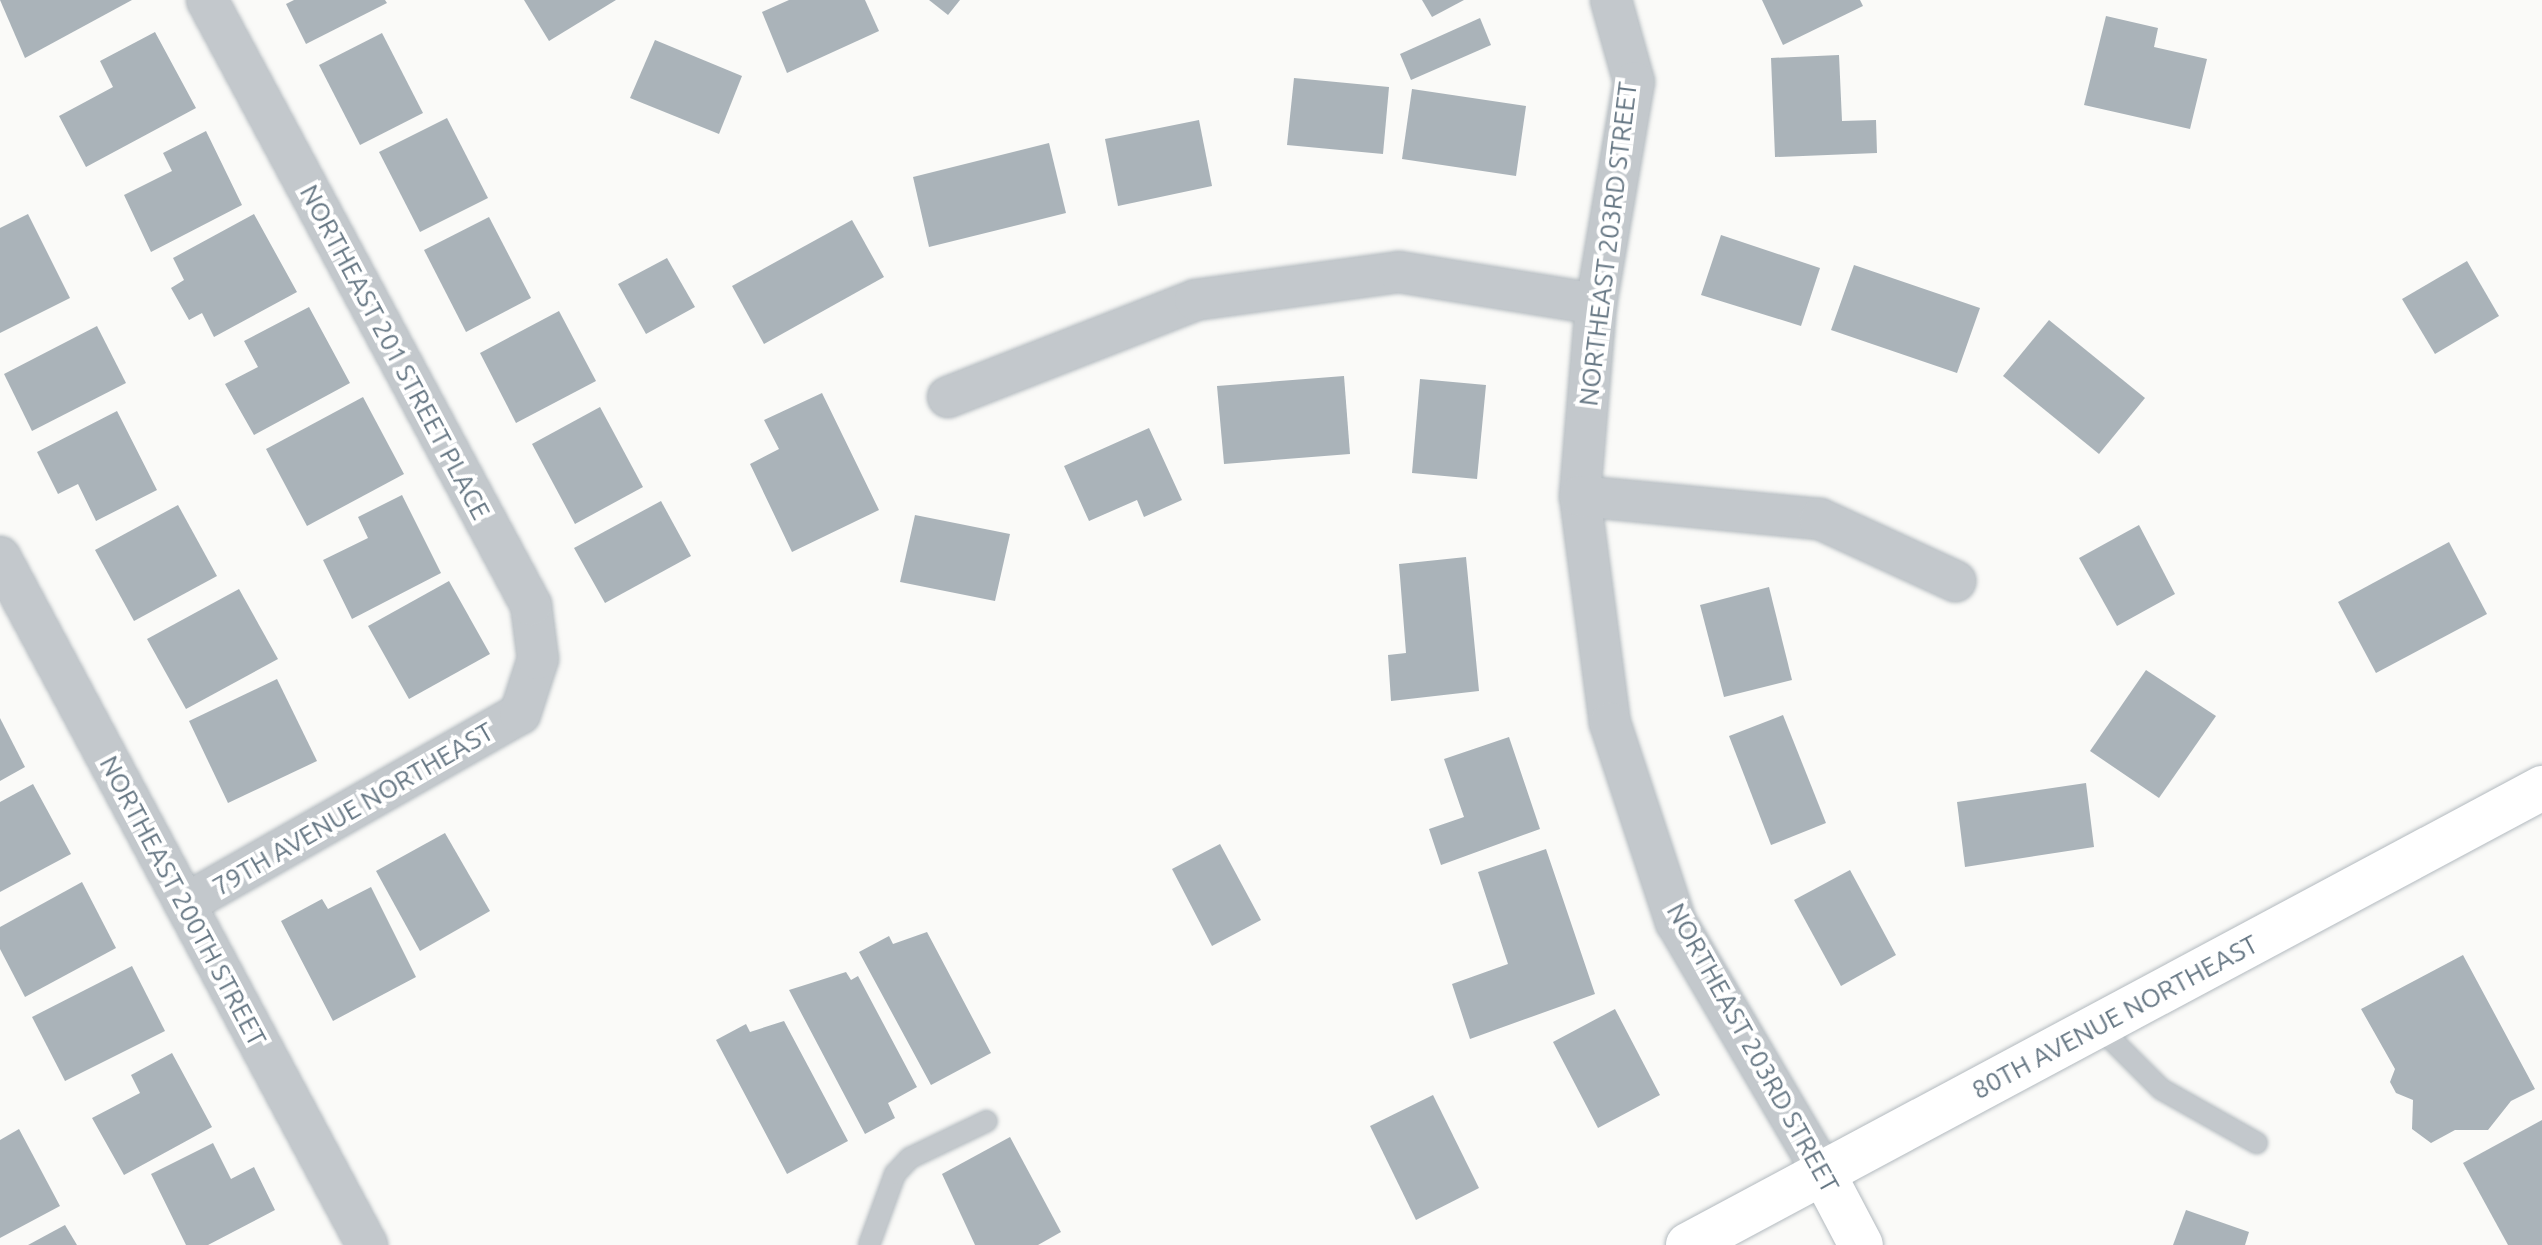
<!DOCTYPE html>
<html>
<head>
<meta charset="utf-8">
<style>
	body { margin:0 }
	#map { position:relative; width:2542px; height:1245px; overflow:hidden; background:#fafaf8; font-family:Ubuntu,sans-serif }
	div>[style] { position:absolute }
	.building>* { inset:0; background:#aab3b9 }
	.roads { filter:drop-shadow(0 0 2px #b3babf) drop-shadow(0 0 2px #b3babf) }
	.lane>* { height:20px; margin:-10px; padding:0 10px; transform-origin:10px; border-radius:10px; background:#c3c8cc }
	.street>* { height:40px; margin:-20px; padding:0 20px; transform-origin:20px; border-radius:20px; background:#c3c8cc }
	.secondary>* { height:44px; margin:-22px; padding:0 22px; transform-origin:22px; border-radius:22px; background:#fff }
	span { translate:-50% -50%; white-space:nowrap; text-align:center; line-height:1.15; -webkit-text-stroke:8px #fff; paint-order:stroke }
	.street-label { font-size:26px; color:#657683 }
</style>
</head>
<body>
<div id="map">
	<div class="building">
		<div style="clip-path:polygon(0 0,132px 0,25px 58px)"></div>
		<div style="clip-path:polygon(294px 0,385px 0,387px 3px,306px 44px,286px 4px)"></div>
		<div style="clip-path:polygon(524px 0,616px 0,549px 41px)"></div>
		<div style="clip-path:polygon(789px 0,865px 0,879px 31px,787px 73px,762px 12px)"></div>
		<div style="clip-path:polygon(929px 0,960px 0,948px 15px)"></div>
		<div style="clip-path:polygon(1422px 0,1464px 0,1432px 17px)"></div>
		<div style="clip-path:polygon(1762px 0,1860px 0,1863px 6px,1783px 45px)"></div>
		<div style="clip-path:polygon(2106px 16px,2158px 28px,2154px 47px,2207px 59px,2190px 129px,2084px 105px)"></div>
		<div style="clip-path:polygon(1480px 18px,1491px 45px,1411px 80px,1400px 54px)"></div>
		<div style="clip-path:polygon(155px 32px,196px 108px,86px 167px,59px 116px,113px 87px,100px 61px)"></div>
		<div style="clip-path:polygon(382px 33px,423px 113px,360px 145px,319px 65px)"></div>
		<div style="clip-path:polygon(655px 40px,742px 76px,719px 134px,630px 98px)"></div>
		<div style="clip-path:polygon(1839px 55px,1842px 121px,1876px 120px,1877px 153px,1775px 157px,1771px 58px)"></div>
		<div style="clip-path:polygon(1294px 78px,1389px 87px,1383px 154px,1287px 145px)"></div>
		<div style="clip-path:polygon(1412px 89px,1526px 106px,1516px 176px,1402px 159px)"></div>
		<div style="clip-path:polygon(447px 118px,488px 198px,420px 232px,379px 152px)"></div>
		<div style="clip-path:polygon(1199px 120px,1212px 186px,1118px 206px,1105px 139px)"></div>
		<div style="clip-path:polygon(206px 131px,242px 205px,151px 252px,124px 195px,172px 171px,163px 153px)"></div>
		<div style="clip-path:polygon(1049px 143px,1066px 213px,929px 247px,913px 177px)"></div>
		<div style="clip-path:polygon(28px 214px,70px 298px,0 333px,0 228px)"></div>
		<div style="clip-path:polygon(254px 214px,297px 292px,214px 337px,202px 313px,189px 320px,171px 288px,184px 280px,173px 258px)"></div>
		<div style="clip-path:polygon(489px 217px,531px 298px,466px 332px,424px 250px)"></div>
		<div style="clip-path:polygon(852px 220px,884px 277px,764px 344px,732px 286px)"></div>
		<div style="clip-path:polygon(1721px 235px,1820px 268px,1801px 326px,1701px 295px)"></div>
		<div style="clip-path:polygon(667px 258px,695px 307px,646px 334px,618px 284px)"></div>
		<div style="clip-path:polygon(2467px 261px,2499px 316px,2435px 354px,2402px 299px)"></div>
		<div style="clip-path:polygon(1854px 265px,1980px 308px,1957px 373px,1831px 330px)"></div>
		<div style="clip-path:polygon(309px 307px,350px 383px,254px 435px,225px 384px,258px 367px,244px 341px)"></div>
		<div style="clip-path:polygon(559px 311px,596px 381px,516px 423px,480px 353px)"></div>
		<div style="clip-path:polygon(2049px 320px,2145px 398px,2099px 454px,2003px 376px)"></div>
		<div style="clip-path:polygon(97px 326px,126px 383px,32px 431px,4px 374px)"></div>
		<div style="clip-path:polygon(1344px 376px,1350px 454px,1224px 464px,1217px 386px)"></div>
		<div style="clip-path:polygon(1420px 379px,1486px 385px,1477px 479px,1412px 473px)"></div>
		<div style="clip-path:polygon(822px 393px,879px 510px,792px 552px,750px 464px,779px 449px,764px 420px)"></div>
		<div style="clip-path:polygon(363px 397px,404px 474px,307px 526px,266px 449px)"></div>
		<div style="clip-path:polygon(600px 407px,643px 487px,575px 524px,532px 444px)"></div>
		<div style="clip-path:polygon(117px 411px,157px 490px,96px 521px,78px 484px,58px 494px,37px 452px)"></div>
		<div style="clip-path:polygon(1149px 428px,1182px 500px,1144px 517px,1137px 500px,1089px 521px,1064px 466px)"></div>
		<div style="clip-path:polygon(402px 495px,441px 573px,352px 619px,323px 560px,368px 538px,358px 517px)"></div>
		<div style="clip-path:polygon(661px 501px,691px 556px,605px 603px,574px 548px)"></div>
		<div style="clip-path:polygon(178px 505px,217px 576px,134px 621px,95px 550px)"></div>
		<div style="clip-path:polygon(915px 515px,1010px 534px,995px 601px,900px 582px)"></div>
		<div style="clip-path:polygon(2139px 525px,2175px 594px,2117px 626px,2079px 558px)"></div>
		<div style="clip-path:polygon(2449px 542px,2487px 614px,2376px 673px,2338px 602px)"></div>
		<div style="clip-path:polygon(1466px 557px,1479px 691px,1391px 701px,1388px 655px,1406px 653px,1399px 564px)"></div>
		<div style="clip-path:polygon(449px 581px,490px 654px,409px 699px,368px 626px)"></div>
		<div style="clip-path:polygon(1769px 587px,1792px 680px,1724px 697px,1700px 605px)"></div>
		<div style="clip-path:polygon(239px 589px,278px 659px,186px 709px,147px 639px)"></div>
		<div style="clip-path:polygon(2146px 670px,2216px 716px,2159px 798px,2090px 751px)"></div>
		<div style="clip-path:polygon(277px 679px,317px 761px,228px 803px,189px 721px)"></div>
		<div style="clip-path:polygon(1783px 715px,1826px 823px,1771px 845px,1729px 736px)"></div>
		<div style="clip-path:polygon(0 718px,25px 767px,0 781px)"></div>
		<div style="clip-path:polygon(1509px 737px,1540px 829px,1441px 865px,1429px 829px,1464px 817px,1444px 759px)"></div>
		<div style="clip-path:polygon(2086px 783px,2094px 847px,1965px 867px,1957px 802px)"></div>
		<div style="clip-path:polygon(33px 784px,71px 854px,0 892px,0 802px)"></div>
		<div style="clip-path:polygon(445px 833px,490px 911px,420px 951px,376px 871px)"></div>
		<div style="clip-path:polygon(1220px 844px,1261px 920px,1212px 946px,1172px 869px)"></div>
		<div style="clip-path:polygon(1546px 849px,1595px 994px,1470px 1039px,1452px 984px,1508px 964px,1478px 872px)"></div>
		<div style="clip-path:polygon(1850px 870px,1896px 955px,1841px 986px,1794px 900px)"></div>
		<div style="clip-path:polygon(82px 882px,116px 948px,25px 997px,0 949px,0 927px)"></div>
		<div style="clip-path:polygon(371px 887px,416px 977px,333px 1021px,281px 921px,322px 899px,328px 909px)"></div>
		<div style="clip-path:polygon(927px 932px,991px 1053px,931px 1085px,859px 952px,889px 936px,893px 944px)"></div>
		<div style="clip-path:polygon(2463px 955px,2535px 1089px,2511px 1101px,2488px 1130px,2455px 1130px,2431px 1143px,2412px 1129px,2413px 1100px,2396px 1093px,2390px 1082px,2395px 1069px,2361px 1009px)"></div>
		<div style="clip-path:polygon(132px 966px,165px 1031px,65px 1081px,32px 1017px)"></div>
		<div style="clip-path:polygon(846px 972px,851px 980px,858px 976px,917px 1087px,888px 1103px,895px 1118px,865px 1134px,789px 990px)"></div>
		<div style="clip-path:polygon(1615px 1009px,1660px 1095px,1598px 1128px,1553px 1042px)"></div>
		<div style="clip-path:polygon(784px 1021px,848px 1141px,787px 1174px,716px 1040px,746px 1024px,750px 1032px)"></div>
		<div style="clip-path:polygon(172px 1053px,212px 1127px,124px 1175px,92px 1118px,140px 1093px,131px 1075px)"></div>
		<div style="clip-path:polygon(1433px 1095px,1479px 1188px,1416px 1220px,1370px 1126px)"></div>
		<div style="clip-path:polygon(2542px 1120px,2542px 1245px,2508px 1245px,2463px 1163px)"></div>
		<div style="clip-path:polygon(19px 1129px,60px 1206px,0 1238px,0 1140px)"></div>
		<div style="clip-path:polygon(1010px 1137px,1061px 1232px,1038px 1245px,975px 1245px,942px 1174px)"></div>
		<div style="clip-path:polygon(213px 1143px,231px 1179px,254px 1167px,275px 1210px,208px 1245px,186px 1245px,151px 1174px)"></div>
		<div style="clip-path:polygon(2186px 1210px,2249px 1232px,2245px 1245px,2173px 1245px)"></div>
		<div style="clip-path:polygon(65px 1225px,77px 1245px,28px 1245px)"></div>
	</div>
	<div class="roads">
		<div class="lane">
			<div style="left:2098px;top:1026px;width:89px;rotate:45deg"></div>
			<div style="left:2161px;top:1089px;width:110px;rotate:29.4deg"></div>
			<div style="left:869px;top:1245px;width:76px;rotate:-69.9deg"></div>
			<div style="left:895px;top:1174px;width:22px;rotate:-47deg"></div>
			<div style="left:910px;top:1158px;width:85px;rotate:-25.7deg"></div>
		</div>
		<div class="street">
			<div style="left:1611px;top:0;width:85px;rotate:74.3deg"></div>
			<div style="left:1634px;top:82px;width:225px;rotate:99.7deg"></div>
			<div style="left:1596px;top:304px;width:193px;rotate:94.8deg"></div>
			<div style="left:1580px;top:496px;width:229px;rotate:82.5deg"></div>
			<div style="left:1610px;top:723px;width:210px;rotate:71.7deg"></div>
			<div style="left:1676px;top:922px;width:291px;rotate:59.6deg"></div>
			<div style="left:948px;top:397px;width:265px;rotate:-21.4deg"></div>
			<div style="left:1195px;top:300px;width:206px;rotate:-7.8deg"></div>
			<div style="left:1399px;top:272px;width:200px;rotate:9.2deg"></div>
			<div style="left:1580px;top:496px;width:241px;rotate:5.5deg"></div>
			<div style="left:1820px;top:519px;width:149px;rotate:24.7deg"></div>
			<div style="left:0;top:557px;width:780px;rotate:61.92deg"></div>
			<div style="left:185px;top:904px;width:385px;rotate:-29.6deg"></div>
			<div style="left:520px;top:714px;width:58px;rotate:-71.9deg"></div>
			<div style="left:538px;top:659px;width:54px;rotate:-97.4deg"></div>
			<div style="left:531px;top:605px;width:686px;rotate:-118.17deg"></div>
		</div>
		<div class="secondary">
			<div style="left:1823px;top:1173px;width:81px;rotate:62.2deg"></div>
			<div style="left:1688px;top:1245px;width:969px;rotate:-28.15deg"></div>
		</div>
	</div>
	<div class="street-label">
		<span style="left:1608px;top:244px;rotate:-83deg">NORTHEAST 203RD STREET</span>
		<span style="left:395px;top:352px;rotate:62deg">NORTHEAST 201 STREET PLACE</span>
		<span style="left:353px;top:809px;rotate:-30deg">79TH AVENUE NORTHEAST</span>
		<span style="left:183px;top:901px;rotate:62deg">NORTHEAST 200TH STREET</span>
		<span style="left:2115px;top:1017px;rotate:-28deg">80TH AVENUE NORTHEAST</span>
		<span style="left:1753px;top:1048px;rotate:61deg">NORTHEAST 203RD STREET</span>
	</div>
</div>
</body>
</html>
